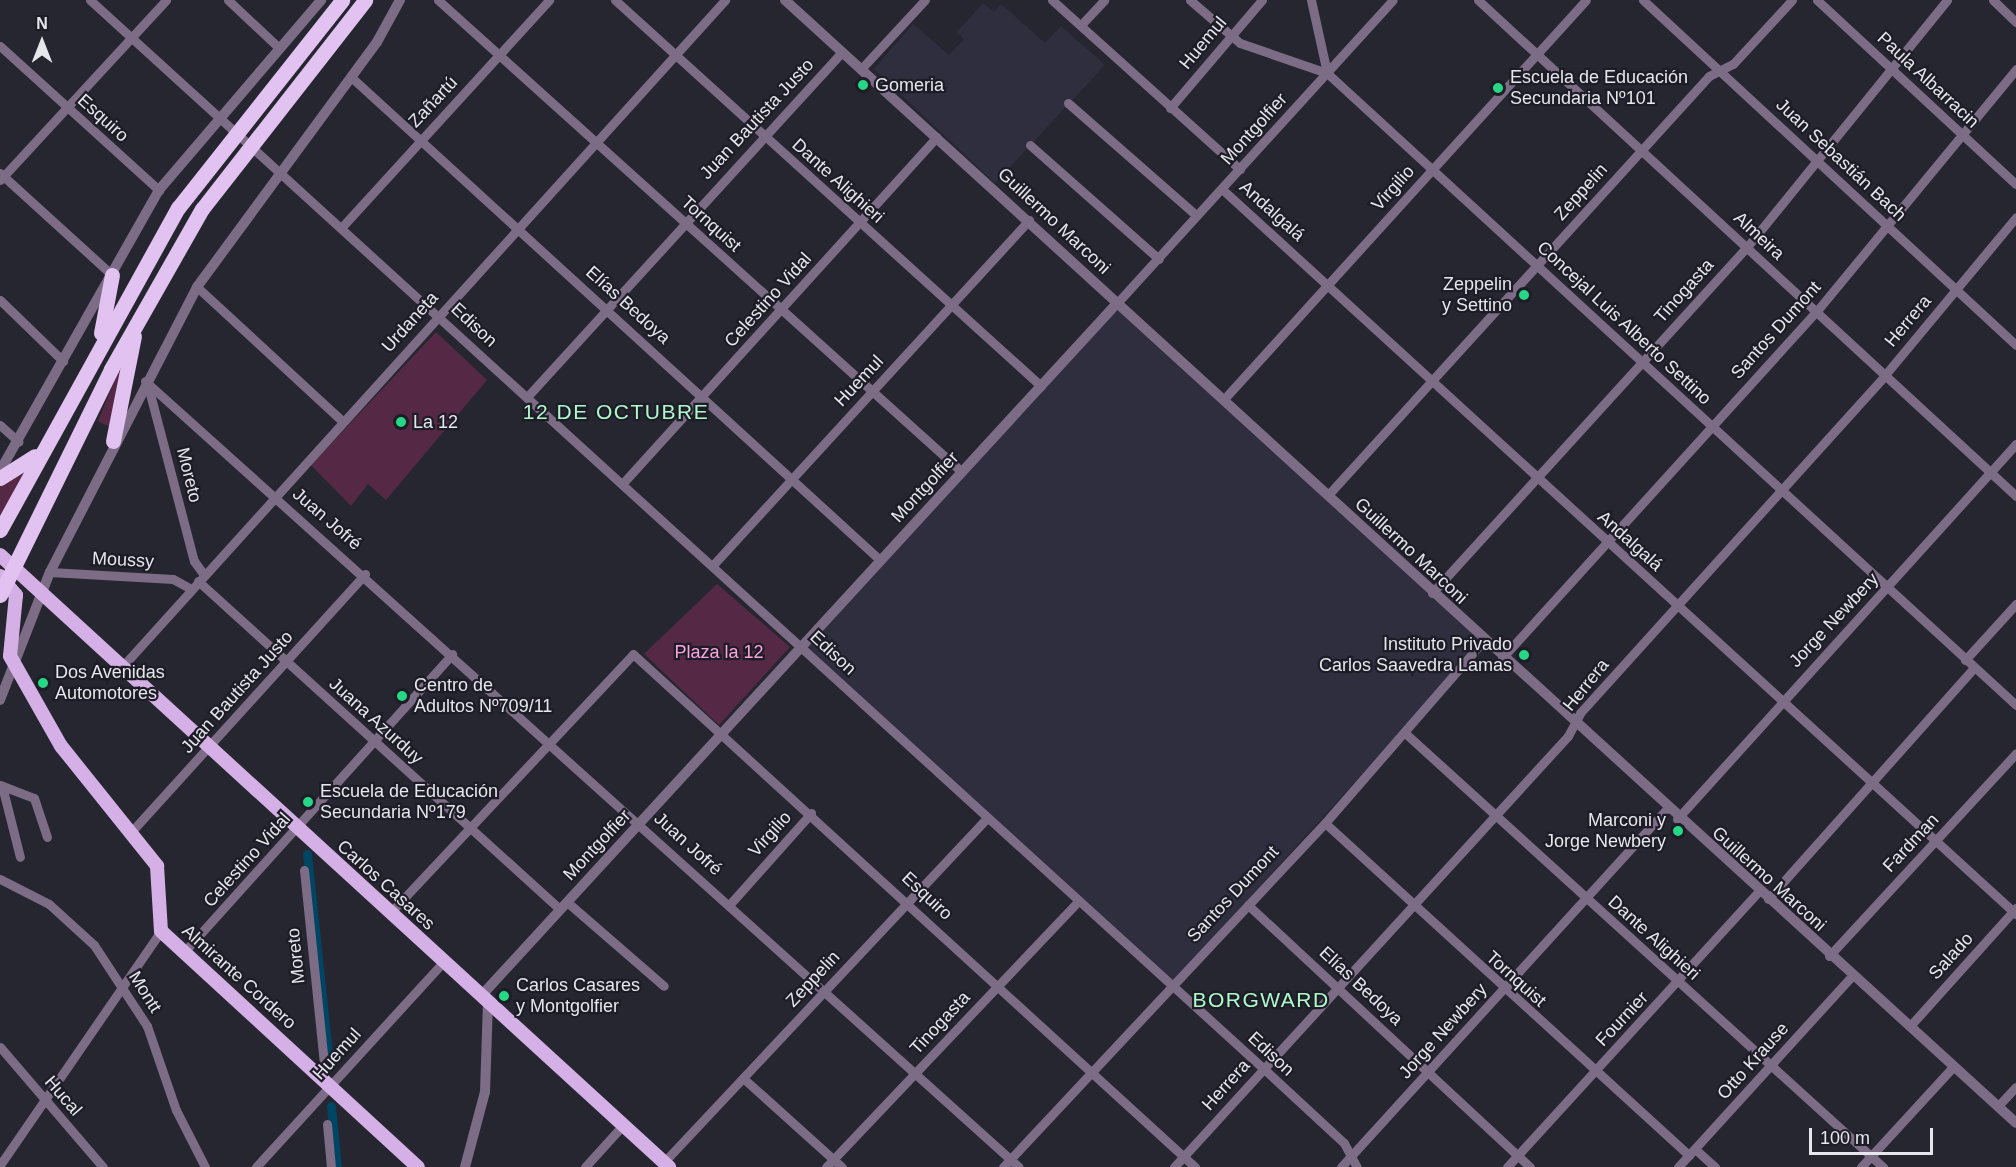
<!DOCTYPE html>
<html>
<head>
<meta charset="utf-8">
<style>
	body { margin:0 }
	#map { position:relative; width:2016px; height:1167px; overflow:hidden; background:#262631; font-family:Arial,sans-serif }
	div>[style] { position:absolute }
	.built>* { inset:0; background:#2f2e3f }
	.green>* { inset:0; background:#552946 }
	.canal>* { height:9px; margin:-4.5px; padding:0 4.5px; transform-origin:4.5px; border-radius:4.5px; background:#004564 }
	.minor>* { height:9px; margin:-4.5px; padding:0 4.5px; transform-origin:4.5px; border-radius:4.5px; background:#7d6c85 }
	.tertiary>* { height:10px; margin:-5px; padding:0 5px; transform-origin:5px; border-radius:5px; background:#7d6c85 }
	.primary>* { height:14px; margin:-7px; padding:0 7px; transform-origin:7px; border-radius:7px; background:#d5b0e6 }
	.trunk>* { height:15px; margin:-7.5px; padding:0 7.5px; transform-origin:7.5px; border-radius:7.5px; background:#e2c2f0 }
	.dots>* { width:16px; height:16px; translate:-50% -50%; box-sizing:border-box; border:3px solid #1d1c27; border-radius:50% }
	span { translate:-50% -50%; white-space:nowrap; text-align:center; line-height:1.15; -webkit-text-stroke:4.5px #1d1c27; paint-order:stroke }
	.street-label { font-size:18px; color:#e6e6ed }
	.poi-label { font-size:18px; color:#e6e6ed }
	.left { translate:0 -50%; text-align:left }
	.right { translate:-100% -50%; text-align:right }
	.park-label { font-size:18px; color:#fea3dd }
	.quarter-label { font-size:21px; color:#adf9c9; letter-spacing:1.5px }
	.north { position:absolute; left:12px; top:12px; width:60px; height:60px; -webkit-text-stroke:4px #1d1c27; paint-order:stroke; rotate:0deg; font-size:16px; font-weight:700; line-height:24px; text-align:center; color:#e6e6ed }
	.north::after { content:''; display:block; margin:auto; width:21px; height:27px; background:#e6e6ed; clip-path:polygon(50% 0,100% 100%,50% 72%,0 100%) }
	.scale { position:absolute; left:1809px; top:1128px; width:124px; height:27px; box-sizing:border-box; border:3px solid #e6e6ed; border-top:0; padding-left:8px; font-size:18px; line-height:21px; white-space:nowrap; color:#e6e6ed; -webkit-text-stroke:4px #1d1c27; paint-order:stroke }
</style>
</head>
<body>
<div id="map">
	<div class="built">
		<div style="clip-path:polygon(983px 3px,994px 12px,1001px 4px,1045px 43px,1061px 26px,1105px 65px,995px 183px,874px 69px,913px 24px,949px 55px,964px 39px,957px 32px)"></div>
		<div style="clip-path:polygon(1118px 302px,1483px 641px,1171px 984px,801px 646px)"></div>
	</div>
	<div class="green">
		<div style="clip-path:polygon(436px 332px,487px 380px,386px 500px,368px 484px,351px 506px,311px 465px)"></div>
		<div style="clip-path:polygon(127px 350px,112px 428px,98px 421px)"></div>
		<div style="clip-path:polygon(23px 474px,0 518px,0 484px)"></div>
		<div style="clip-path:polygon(717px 584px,790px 647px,719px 725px,644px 654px)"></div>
	</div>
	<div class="canal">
		<div style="left:307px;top:854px;width:209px;rotate:84deg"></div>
		<div style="left:331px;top:1106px;width:61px;rotate:84.4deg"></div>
	</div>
	<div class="minor">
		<div style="left:90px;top:0;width:1586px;rotate:42.32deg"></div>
		<div style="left:1263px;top:1068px;width:110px;rotate:42.8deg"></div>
		<div style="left:1344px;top:1143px;width:27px;rotate:62deg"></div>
		<div style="left:228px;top:0;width:69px;rotate:43.2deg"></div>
		<div style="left:438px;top:0;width:705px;rotate:42.01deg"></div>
		<div style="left:615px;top:0;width:575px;rotate:42.18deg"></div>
		<div style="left:1052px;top:0;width:253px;rotate:42deg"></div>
		<div style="left:1190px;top:0;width:66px;rotate:40.7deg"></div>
		<div style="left:1240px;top:43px;width:92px;rotate:19deg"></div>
		<div style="left:1327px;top:73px;width:935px;rotate:42.53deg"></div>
		<div style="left:1311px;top:0;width:75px;rotate:77.6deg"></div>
		<div style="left:1478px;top:0;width:732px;rotate:42.67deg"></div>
		<div style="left:1643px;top:0;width:508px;rotate:42.77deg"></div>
		<div style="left:1817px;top:0;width:271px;rotate:42.8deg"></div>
		<div style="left:1993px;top:0;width:32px;rotate:44deg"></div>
		<div style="left:1081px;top:25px;width:34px;rotate:-47deg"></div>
		<div style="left:0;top:46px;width:215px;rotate:42.2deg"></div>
		<div style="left:861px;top:69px;width:94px;rotate:-47.2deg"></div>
		<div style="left:351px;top:77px;width:716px;rotate:42.4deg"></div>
		<div style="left:1068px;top:103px;width:171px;rotate:41.2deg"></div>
		<div style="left:1170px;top:108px;width:142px;rotate:-49.6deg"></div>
		<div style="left:1030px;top:145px;width:172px;rotate:41.5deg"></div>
		<div style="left:0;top:173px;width:151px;rotate:42.3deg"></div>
		<div style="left:0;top:180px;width:245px;rotate:-47.3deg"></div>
		<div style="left:1223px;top:190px;width:1074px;rotate:42.4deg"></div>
		<div style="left:341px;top:228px;width:309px;rotate:-47.6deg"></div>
		<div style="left:197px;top:287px;width:197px;rotate:42.7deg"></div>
		<div style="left:0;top:300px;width:88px;rotate:44.1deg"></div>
		<div style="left:1118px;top:302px;width:408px;rotate:-47.7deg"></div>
		<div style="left:145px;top:381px;width:1175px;rotate:41.97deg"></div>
		<div style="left:148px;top:386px;width:181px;rotate:75.3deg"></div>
		<div style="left:194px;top:561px;width:17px;rotate:54deg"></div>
		<div style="left:527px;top:397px;width:467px;rotate:-47.6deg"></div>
		<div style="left:1225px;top:398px;width:537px;rotate:-47.79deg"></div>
		<div style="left:0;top:425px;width:25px;rotate:42deg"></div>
		<div style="left:623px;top:483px;width:467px;rotate:-47.8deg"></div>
		<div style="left:1328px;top:495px;width:566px;rotate:-47.72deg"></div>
		<div style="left:1709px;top:76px;width:27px;rotate:-27deg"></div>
		<div style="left:1733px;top:64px;width:87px;rotate:-47.3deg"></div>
		<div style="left:713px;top:565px;width:468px;rotate:-47.5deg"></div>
		<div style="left:50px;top:572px;width:123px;rotate:3.3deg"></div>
		<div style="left:173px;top:579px;width:21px;rotate:29deg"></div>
		<div style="left:198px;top:581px;width:488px;rotate:42.2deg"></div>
		<div style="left:1432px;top:593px;width:468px;rotate:-47.7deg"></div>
		<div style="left:1747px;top:247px;width:318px;rotate:-51deg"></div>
		<div style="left:1502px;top:658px;width:467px;rotate:-47.8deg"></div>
		<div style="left:1816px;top:312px;width:315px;rotate:-50.5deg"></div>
		<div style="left:1965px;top:660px;width:76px;rotate:-47.7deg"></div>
		<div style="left:121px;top:668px;width:901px;rotate:-47.88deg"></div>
		<div style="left:1405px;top:733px;width:646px;rotate:42.24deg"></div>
		<div style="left:0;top:785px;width:36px;rotate:21deg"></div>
		<div style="left:34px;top:798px;width:41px;rotate:71.6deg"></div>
		<div style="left:2px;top:786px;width:73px;rotate:75.8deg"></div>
		<div style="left:1677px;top:819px;width:506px;rotate:-47.89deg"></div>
		<div style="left:1325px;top:823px;width:493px;rotate:42.4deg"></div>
		<div style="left:132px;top:831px;width:347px;rotate:-47.8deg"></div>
		<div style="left:304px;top:870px;width:194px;rotate:84.1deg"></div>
		<div style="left:324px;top:1063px;width:13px;rotate:108deg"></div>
		<div style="left:0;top:879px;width:55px;rotate:27deg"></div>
		<div style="left:49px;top:904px;width:61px;rotate:42.3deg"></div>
		<div style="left:94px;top:945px;width:97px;rotate:56.8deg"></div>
		<div style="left:147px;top:1026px;width:89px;rotate:71deg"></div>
		<div style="left:176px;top:1110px;width:64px;rotate:63deg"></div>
		<div style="left:1768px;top:899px;width:310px;rotate:-48.3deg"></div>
		<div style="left:567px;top:902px;width:128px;rotate:40.9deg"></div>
		<div style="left:730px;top:904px;width:122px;rotate:-48.3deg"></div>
		<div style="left:1248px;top:905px;width:385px;rotate:42.9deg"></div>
		<div style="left:390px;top:913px;width:355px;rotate:-46.8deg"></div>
		<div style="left:633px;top:654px;width:761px;rotate:42.39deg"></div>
		<div style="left:184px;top:952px;width:401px;rotate:-48deg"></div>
		<div style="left:1829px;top:956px;width:276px;rotate:-47.3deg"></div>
		<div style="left:1910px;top:1026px;width:159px;rotate:-48.1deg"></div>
		<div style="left:0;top:1047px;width:158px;rotate:49.4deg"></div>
		<div style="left:743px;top:1078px;width:133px;rotate:42deg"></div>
		<div style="left:1998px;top:1106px;width:26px;rotate:-47deg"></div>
		<div style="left:327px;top:1124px;width:43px;rotate:84.7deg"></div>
		<div style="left:1695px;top:1149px;width:27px;rotate:42deg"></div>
		<div style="left:664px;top:1162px;width:472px;rotate:-46.8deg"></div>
		<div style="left:0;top:1165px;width:284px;rotate:-55.5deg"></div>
		<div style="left:256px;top:1167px;width:277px;rotate:-47.6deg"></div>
		<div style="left:585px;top:1167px;width:55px;rotate:-47.9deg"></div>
		<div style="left:826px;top:1167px;width:366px;rotate:-46.5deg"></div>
		<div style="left:1003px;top:1167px;width:471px;rotate:-46.9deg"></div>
		<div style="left:1325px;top:823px;width:241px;rotate:-49deg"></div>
		<div style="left:1174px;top:1167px;width:584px;rotate:-47.57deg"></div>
		<div style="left:1568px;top:736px;width:26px;rotate:-62deg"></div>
		<div style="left:1580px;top:713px;width:455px;rotate:-47.9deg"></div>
		<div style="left:1885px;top:375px;width:205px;rotate:-50.3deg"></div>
		<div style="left:1341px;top:1167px;width:484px;rotate:-47.7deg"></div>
		<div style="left:1507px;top:1167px;width:374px;rotate:-47.6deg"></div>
		<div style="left:1678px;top:1167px;width:258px;rotate:-47.7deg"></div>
		<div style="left:1861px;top:1167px;width:137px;rotate:-47.4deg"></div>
	</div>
	<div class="tertiary">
		<div style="left:785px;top:0;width:1666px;rotate:42.37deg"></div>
		<div style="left:0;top:471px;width:323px;rotate:-60.5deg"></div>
		<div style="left:159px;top:190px;width:250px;rotate:-49.5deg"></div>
		<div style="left:0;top:700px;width:137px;rotate:-68.7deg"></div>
		<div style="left:50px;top:572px;width:321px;rotate:-62.7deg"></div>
		<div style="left:197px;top:287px;width:304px;rotate:-53.7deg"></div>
		<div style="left:377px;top:42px;width:48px;rotate:-61.3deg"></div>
		<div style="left:481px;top:996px;width:942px;rotate:-47.45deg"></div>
		<div style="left:465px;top:1167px;width:78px;rotate:-75.1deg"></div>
		<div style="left:485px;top:1092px;width:90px;rotate:-88.1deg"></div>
	</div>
	<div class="primary">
		<div style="left:0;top:555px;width:907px;rotate:42.45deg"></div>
		<div style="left:0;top:576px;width:25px;rotate:50deg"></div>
		<div style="left:16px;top:595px;width:61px;rotate:95.6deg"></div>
		<div style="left:10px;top:656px;width:103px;rotate:60.5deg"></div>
		<div style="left:61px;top:746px;width:154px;rotate:51.3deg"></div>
		<div style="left:157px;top:866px;width:65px;rotate:86.5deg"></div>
		<div style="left:161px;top:931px;width:349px;rotate:42.6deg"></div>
	</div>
	<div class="trunk">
		<div style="left:101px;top:333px;width:59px;rotate:-79.3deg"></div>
		<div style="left:113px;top:441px;width:107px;rotate:-78.7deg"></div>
		<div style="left:0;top:478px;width:41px;rotate:-32.2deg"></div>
		<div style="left:0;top:530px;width:368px;rotate:-61.1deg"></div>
		<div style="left:178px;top:208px;width:265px;rotate:-51.7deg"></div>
		<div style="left:0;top:595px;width:252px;rotate:-63.8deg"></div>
		<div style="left:111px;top:369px;width:184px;rotate:-60.4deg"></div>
		<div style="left:202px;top:209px;width:265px;rotate:-52deg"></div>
	</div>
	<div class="dots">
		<div style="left:863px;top:85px;background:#26d886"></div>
		<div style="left:1498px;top:88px;background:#26d886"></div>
		<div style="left:1524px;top:295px;background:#26d886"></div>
		<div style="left:401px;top:422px;background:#26d886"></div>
		<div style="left:1524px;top:655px;background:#26d886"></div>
		<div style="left:43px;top:683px;background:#26d886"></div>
		<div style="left:402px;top:696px;background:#26d886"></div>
		<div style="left:308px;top:802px;background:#26d886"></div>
		<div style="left:1678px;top:831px;background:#26d886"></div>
		<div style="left:504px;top:996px;background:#26d886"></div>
	</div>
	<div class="street-label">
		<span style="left:1203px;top:43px;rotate:-50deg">Huemul</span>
		<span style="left:1928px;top:80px;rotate:43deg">Paula Albarracin</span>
		<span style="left:433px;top:102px;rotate:-47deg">Zañartú</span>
		<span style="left:103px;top:118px;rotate:42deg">Esquiro</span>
		<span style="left:757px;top:119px;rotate:-47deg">Juan Bautista Justo</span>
		<span style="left:1254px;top:129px;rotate:-48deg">Montgolfier</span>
		<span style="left:1841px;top:160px;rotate:43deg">Juan Sebastián Bach</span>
		<span style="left:838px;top:181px;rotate:42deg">Dante Alighieri</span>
		<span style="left:1393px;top:188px;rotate:-48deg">Virgilio</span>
		<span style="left:1581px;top:192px;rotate:-48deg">Zeppelin</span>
		<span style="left:1272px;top:211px;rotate:42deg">Andalgalá</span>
		<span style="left:1054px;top:221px;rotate:43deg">Guillermo Marconi</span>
		<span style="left:711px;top:224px;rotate:42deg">Tornquist</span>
		<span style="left:1759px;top:236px;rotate:43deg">Almeira</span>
		<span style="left:1684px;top:291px;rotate:-48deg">Tinogasta</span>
		<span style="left:768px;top:300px;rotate:-48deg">Celestino Vidal</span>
		<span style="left:628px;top:305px;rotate:42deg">Elías Bedoya</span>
		<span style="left:1908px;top:321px;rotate:-50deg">Herrera</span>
		<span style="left:410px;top:322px;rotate:-48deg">Urdaneta</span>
		<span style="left:1624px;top:323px;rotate:43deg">Concejal Luis Alberto Settino</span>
		<span style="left:474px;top:325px;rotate:43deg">Edison</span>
		<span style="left:1776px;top:330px;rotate:-48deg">Santos Dumont</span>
		<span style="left:859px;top:381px;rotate:-47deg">Huemul</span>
		<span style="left:189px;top:475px;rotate:76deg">Moreto</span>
		<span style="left:925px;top:487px;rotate:-47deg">Montgolfier</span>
		<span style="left:327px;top:519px;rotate:41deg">Juan Jofré</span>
		<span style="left:1630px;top:541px;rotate:42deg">Andalgalá</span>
		<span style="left:1411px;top:551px;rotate:43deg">Guillermo Marconi</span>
		<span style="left:123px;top:560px;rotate:3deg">Moussy</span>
		<span style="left:1834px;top:620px;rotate:-47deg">Jorge Newbery</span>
		<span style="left:833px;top:653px;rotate:43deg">Edison</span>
		<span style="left:1586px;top:685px;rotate:-51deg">Herrera</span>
		<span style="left:237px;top:692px;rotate:-48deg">Juan Bautista Justo</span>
		<span style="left:376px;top:721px;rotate:42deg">Juana Azurduy</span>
		<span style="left:770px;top:834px;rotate:-48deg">Virgilio</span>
		<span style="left:1911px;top:843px;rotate:-47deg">Fardman</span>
		<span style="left:688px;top:844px;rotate:42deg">Juan Jofré</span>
		<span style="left:597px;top:845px;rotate:-47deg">Montgolfier</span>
		<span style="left:247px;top:860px;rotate:-48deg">Celestino Vidal</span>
		<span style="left:1769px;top:879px;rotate:42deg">Guillermo Marconi</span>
		<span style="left:386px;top:885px;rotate:42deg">Carlos Casares</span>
		<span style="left:1233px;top:894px;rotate:-47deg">Santos Dumont</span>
		<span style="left:927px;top:896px;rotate:43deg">Esquiro</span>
		<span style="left:1654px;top:938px;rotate:42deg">Dante Alighieri</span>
		<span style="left:296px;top:956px;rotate:-96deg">Moreto</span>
		<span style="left:1951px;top:956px;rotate:-48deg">Salado</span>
		<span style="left:239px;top:977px;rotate:42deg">Almirante Cordero</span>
		<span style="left:813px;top:979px;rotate:-47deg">Zeppelin</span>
		<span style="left:1516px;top:979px;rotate:42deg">Tornquist</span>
		<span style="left:1361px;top:986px;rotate:43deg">Elías Bedoya</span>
		<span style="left:145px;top:992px;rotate:58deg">Montt</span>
		<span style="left:1622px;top:1019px;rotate:-47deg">Fournier</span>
		<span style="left:940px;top:1023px;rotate:-47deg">Tinogasta</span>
		<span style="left:1443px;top:1031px;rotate:-48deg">Jorge Newbery</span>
		<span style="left:337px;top:1054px;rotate:-48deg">Huemul</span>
		<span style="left:1271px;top:1054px;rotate:43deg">Edison</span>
		<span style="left:1753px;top:1061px;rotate:-48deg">Otto Krause</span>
		<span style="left:1226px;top:1085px;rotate:-48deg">Herrera</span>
		<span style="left:63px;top:1096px;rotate:49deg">Hucal</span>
	</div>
	<div class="poi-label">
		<span class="left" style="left:1510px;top:88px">Escuela de Educación<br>Secundaria Nº101</span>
		<span class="left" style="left:875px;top:85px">Gomeria</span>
		<span class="right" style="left:1512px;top:295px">Zeppelin<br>y Settino</span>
		<span class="left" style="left:413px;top:422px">La 12</span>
		<span class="right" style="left:1512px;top:655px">Instituto Privado<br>Carlos Saavedra Lamas</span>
		<span class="left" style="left:55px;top:683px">Dos Avenidas<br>Automotores</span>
		<span class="left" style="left:414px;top:696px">Centro de<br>Adultos Nº709/11</span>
		<span class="left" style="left:320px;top:802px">Escuela de Educación<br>Secundaria Nº179</span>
		<span class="right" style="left:1666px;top:831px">Marconi y<br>Jorge Newbery</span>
		<span class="left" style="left:516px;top:996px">Carlos Casares<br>y Montgolfier</span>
	</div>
	<div class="park-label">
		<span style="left:719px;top:652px">Plaza la 12</span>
	</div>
	<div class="quarter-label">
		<span style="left:616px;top:412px">12 DE OCTUBRE</span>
		<span style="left:1261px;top:1000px">BORGWARD</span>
	</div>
	<div class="north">N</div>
	<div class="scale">100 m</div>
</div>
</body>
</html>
